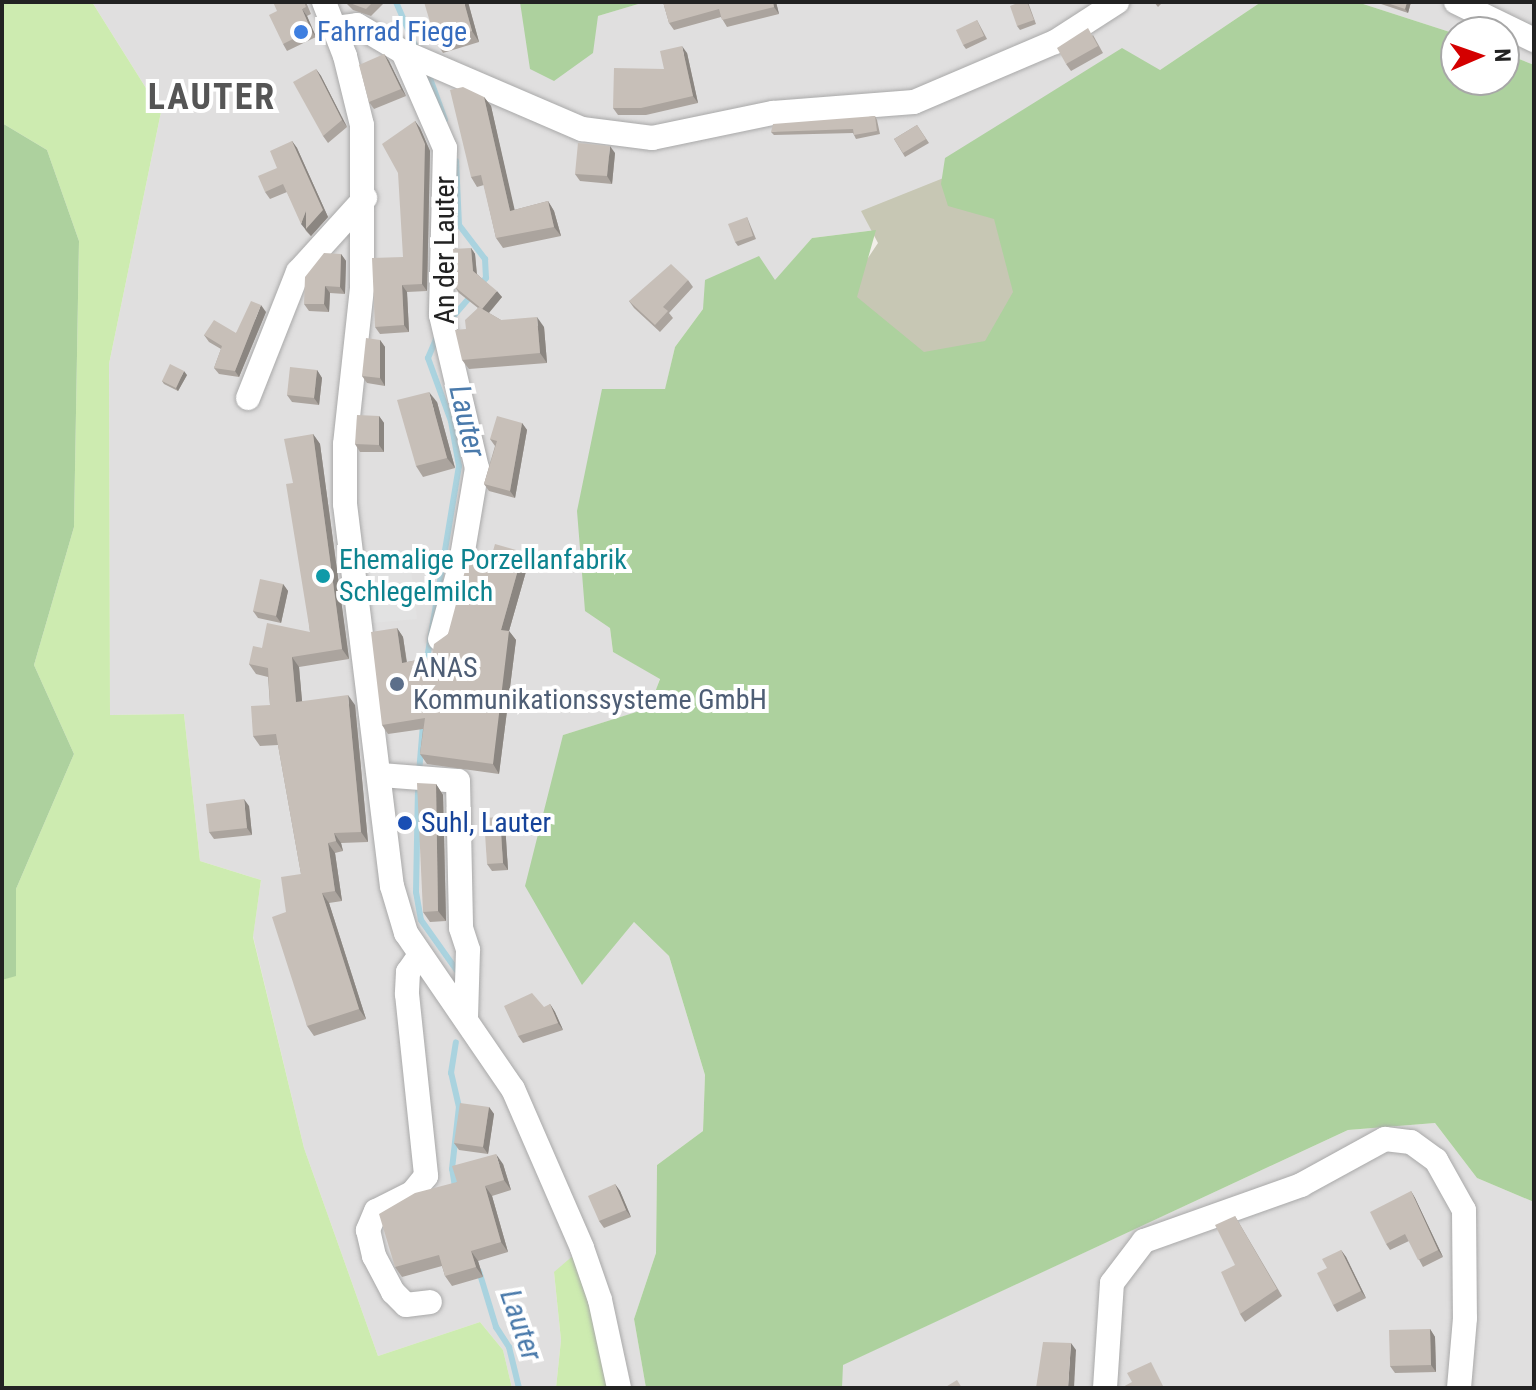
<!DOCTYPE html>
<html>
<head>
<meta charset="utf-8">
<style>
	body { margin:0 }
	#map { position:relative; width:1536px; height:1390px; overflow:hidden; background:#f2efe9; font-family:"Roboto Condensed",sans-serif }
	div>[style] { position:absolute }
	.residential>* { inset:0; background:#e0dfdf }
	.construction>* { inset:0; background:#c7c7b4 }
	.grass>* { inset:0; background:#cdebb0 }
	.forest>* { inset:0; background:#add19e }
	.parking>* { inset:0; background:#e2e2e2 }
	.stream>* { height:6px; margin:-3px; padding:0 3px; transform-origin:3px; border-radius:3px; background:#aad3df }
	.roads { filter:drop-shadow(0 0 2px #a9a9a9) drop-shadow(0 0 2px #a9a9a9) }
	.minor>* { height:24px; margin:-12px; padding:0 12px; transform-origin:12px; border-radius:12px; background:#fff }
	.wall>* { inset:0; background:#aba49e }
	.shaded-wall>* { inset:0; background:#8b8681 }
	.building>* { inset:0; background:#c7bfb8 }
	.dots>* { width:22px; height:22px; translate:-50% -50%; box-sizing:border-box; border:4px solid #fff; border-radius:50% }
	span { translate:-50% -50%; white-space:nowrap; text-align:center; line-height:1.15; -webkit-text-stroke:8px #fff; paint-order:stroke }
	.shop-label { font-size:28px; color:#366cbe }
	.left { translate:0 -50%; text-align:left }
	.street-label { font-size:28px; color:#222 }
	.culture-label { font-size:28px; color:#0d838f }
	.service-label { font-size:28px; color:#4e5e75 }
	.transit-label { font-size:28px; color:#164399 }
	.water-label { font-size:30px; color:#4a7aab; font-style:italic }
	.district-label { font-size:36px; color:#555; font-weight:700; letter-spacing:2px }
	.frame { position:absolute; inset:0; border:4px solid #222; pointer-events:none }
	.north { position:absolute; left:1440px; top:16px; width:80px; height:80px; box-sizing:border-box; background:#fff; border:2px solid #a7a7a7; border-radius:50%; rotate:88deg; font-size:22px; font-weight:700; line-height:32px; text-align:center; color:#222 }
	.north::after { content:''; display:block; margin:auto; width:28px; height:36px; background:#d40000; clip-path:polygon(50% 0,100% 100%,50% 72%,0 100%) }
</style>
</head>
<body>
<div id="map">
	<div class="residential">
		<div style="clip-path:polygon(92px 2px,520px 2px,598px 16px,645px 2px,1261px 2px,1160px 70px,941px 184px,876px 230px,812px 238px,775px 281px,703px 309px,675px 347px,610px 628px,613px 652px,660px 678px,650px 708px,563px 735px,582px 984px,634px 922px,669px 956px,705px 1075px,703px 1131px,657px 1165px,656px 1253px,634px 1319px,646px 1388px,619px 1388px,554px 1272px,561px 1340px,556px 1388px,512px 1388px,503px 1350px,480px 1322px,378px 1356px,304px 1148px,253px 936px,261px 880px,200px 861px,184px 714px,110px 715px,109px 364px,161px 112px)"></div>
		<div style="clip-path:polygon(1357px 2px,1534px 2px,1534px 65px,1504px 53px,1504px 32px,1456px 34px)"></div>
		<div style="clip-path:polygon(1435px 1123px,1477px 1178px,1534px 1202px,1534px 1388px,842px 1388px,842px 1365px,1348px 1130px)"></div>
	</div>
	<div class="construction">
		<div style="clip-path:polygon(946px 177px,1074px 259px,967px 464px,832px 312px,878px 243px,861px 211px)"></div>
	</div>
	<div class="grass">
		<div style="clip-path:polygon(2px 2px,92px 2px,161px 112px,109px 364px,110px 715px,184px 714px,200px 861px,261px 880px,253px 937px,304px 1148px,378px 1356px,480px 1322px,503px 1350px,512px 1388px,2px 1388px,2px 980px,16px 975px,16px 889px,74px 754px,34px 665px,74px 527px,79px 241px,47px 150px,2px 123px)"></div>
		<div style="clip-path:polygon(582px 1248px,619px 1388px,556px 1388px,561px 1340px,554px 1272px)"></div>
	</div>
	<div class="forest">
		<div style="clip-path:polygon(520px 2px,645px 2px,598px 16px,593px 53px,554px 81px,530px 69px)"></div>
		<div style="clip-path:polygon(1261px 2px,1357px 2px,1456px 34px,1456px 80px,1504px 80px,1504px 53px,1534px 65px,1534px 1202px,1477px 1178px,1435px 1123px,1348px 1130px,843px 1365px,842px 1388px,646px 1388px,634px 1319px,656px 1253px,657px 1165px,703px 1131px,705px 1075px,669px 956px,634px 922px,582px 985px,525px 886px,563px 735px,649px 708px,660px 679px,613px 652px,610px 628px,585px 611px,577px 511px,602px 389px,665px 389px,675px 347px,703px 309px,705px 280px,759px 256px,775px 280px,812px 238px,876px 230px,857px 297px,924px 352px,985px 341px,1013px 292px,994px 219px,948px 206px,941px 184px,945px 158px,1122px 48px,1160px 70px)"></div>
		<div style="clip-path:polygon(2px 123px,47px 150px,79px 241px,74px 527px,34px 665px,74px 754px,16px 889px,16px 976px,2px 980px)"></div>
	</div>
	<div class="parking">
		<div style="clip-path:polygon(410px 562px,417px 619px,372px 623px,365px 566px)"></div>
	</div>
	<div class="stream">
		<div style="left:396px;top:2px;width:52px;rotate:66.4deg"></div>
		<div style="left:427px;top:70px;width:53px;rotate:70.2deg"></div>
		<div style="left:456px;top:161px;width:64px;rotate:87.3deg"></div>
		<div style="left:459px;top:225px;width:43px;rotate:52.6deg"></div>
		<div style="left:485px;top:259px;width:19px;rotate:87deg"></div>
		<div style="left:486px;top:278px;width:11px;rotate:131deg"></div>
		<div style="left:450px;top:320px;width:33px;rotate:-49deg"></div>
		<div style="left:426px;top:665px;width:202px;rotate:-80.6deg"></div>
		<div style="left:459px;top:466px;width:46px;rotate:-100.1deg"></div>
		<div style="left:451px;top:421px;width:67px;rotate:-110.1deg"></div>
		<div style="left:428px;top:358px;width:26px;rotate:-67deg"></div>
		<div style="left:419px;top:773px;width:49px;rotate:-85.3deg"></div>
		<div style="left:418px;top:788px;width:104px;rotate:91.1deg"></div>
		<div style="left:416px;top:892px;width:28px;rotate:80deg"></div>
		<div style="left:421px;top:920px;width:64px;rotate:54.6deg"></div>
		<div style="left:455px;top:1187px;width:18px;rotate:-99deg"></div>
		<div style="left:452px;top:1169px;width:62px;rotate:-83.6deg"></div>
		<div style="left:459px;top:1107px;width:35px;rotate:-103deg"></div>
		<div style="left:451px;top:1073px;width:31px;rotate:-81deg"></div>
		<div style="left:479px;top:1271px;width:59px;rotate:73.1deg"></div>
		<div style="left:496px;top:1327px;width:24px;rotate:57deg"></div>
		<div style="left:509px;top:1347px;width:42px;rotate:76.3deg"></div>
	</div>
	<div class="roads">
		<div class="minor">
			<div style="left:324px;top:2px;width:58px;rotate:68.7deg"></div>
			<div style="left:345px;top:56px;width:71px;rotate:76.2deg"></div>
			<div style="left:362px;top:125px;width:163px;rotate:90deg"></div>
			<div style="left:362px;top:288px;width:157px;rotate:96.2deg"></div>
			<div style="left:345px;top:444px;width:60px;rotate:90deg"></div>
			<div style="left:345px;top:504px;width:385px;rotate:83deg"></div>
			<div style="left:392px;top:886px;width:49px;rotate:73.4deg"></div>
			<div style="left:406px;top:933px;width:189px;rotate:55.6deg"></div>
			<div style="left:513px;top:1089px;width:173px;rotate:66.5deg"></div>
			<div style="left:582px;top:1248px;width:55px;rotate:70.9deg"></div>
			<div style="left:600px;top:1300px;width:90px;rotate:77.8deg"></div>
			<div style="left:1456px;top:2px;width:87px;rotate:26deg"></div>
			<div style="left:336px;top:28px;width:21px;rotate:-8deg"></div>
			<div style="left:357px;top:25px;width:53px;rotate:30.4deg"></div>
			<div style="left:403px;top:52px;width:195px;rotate:23.3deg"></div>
			<div style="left:582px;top:129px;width:71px;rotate:7.3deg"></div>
			<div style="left:652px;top:138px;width:124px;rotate:-11.7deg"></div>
			<div style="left:773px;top:113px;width:141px;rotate:-4.5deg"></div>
			<div style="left:914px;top:102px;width:153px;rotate:-23.1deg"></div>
			<div style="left:1055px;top:42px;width:74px;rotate:-32.8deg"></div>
			<div style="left:403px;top:52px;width:105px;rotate:66.4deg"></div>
			<div style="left:445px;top:148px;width:167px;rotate:91.4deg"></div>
			<div style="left:441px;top:315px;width:157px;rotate:76.8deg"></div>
			<div style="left:477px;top:468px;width:96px;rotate:99.6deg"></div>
			<div style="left:461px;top:563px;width:79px;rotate:105.4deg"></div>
			<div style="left:248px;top:398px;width:136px;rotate:-68.4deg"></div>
			<div style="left:298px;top:272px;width:100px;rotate:-47.8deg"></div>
			<div style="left:380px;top:775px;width:78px;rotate:4.4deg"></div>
			<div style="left:458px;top:781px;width:147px;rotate:88.8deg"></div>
			<div style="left:461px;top:928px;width:23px;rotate:72deg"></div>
			<div style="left:468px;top:950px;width:69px;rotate:91.7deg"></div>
			<div style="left:420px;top:955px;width:21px;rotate:125deg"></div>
			<div style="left:408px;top:972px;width:22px;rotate:93deg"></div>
			<div style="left:407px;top:994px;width:183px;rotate:84deg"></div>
			<div style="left:426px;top:1176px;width:22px;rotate:129deg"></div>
			<div style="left:412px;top:1193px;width:40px;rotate:153.4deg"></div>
			<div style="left:376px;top:1211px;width:21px;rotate:113deg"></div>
			<div style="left:368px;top:1230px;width:27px;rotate:77deg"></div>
			<div style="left:374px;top:1256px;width:41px;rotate:62.2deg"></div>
			<div style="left:393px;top:1292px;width:18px;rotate:45deg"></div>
			<div style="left:406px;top:1305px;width:24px;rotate:-7deg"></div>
			<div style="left:1105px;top:1388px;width:105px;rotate:-86.2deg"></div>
			<div style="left:1112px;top:1283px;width:53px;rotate:-52.7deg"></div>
			<div style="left:1144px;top:1241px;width:167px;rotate:-19.6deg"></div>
			<div style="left:1301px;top:1185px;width:96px;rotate:-28.7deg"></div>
			<div style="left:1385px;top:1139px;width:26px;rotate:7deg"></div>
			<div style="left:1411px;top:1142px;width:31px;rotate:36deg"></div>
			<div style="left:1436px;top:1160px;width:57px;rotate:60.8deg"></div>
			<div style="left:1464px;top:1210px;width:108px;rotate:89.5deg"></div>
			<div style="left:1465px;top:1318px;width:70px;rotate:94.9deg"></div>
		</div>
	</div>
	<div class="wall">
		<div style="clip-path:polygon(306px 2px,311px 14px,307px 16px,316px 37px,287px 51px,283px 44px)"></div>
		<div style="clip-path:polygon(345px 2px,383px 2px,384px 3px,371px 16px,353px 10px)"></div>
		<div style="clip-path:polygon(468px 2px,479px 42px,443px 53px,436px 42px)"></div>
		<div style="clip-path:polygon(663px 2px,776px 2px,779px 14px,727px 27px,721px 17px,674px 30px,669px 23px)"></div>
		<div style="clip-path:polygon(1020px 2px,1028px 2px,1036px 24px,1020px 30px,1017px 26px)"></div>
		<div style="clip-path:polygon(1154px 2px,1163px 2px,1158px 7px)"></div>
		<div style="clip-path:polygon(1375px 2px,1411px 2px,1408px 13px)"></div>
		<div style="clip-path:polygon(977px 20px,987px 39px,966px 49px,963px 45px)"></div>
		<div style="clip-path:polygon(1093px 35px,1103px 53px,1071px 71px,1066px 64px)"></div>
		<div style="clip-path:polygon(687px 53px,698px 103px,646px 115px,618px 115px,613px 108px)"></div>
		<div style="clip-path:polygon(384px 54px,389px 61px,406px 96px,374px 109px,369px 102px)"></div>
		<div style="clip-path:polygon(316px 69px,321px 76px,347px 127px,328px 143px,323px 136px)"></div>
		<div style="clip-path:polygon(484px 97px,491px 106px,514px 210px,548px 201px,554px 211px,561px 236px,503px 248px,496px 238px,484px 185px,477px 187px,471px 177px)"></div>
		<div style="clip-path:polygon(875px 116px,877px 120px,880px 134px,856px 139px,853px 133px,774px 135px,771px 132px)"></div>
		<div style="clip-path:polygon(415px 121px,420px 128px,430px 151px,427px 291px,407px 292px,409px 332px,380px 334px,375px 327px,403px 257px)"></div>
		<div style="clip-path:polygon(917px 125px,929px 143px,905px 157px,894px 139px)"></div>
		<div style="clip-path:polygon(292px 141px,297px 148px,328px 217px,311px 236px,306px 231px,287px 192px,270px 199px,265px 192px)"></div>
		<div style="clip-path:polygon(615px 153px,612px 184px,580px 181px,575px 174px)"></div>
		<div style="clip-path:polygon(747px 217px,756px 239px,738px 246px,735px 242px)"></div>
		<div style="clip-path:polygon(471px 248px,475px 254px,477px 274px,502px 297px,489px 313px,501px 320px,544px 327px,547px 363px,469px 369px,462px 360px,466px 329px,478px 308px,459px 293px,455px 287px)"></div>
		<div style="clip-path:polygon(341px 254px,346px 261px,345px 294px,330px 293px,329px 312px,309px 311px,304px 304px)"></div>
		<div style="clip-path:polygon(688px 280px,693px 287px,669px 313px,673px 318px,660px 332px,634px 308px,629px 301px)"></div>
		<div style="clip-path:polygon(266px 312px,239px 377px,219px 374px,214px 368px,221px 349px,209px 342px,204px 335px,236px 333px)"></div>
		<div style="clip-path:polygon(380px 340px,385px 347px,385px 386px,367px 383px,362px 376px)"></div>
		<div style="clip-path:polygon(317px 370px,322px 378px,319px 405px,292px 402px,287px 395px)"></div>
		<div style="clip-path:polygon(187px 375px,178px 391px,164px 384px,162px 381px)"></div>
		<div style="clip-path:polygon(437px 402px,455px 468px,423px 477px,416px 466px)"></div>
		<div style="clip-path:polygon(379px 416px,384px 423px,384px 452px,360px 452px,355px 444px)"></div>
		<div style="clip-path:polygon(522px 423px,527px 430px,515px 498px,489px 491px,484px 484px,495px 446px,490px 439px)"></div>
		<div style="clip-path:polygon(313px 434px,320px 444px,349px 659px,299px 667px,302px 701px,355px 705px,368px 842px,341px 843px,343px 851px,335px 853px,342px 901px,329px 903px,366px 1019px,314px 1036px,307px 1026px,286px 912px,301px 874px,278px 745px,260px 746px,253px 736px,270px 705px,268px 677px,256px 674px,249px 664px,262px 648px,310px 632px,293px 483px)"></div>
		<div style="clip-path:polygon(491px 558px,529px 561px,509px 631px,516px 640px,499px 774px,427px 764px,420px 754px,423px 729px,388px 734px,382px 725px,397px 628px,403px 637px,407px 662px,432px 657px,448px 634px)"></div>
		<div style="clip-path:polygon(283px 584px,288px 591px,281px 623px,258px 618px,253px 611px)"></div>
		<div style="clip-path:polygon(436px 784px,443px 795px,446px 921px,430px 922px,423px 912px)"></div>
		<div style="clip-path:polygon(249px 806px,252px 835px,214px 839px,209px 832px)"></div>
		<div style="clip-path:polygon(500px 817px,505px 824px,508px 870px,492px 871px,487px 864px)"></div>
		<div style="clip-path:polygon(550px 1004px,555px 1012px,563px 1030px,523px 1043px,518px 1036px)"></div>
		<div style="clip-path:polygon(489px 1107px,494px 1114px,488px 1154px,459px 1150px,454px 1143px)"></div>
		<div style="clip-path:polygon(503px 1164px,511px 1190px,492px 1196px,508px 1252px,478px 1261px,483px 1277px,452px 1286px,445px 1276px,442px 1266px,402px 1277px,395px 1267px,457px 1182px)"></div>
		<div style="clip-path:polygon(615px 1184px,620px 1191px,631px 1217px,604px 1228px,599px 1221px)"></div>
		<div style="clip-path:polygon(1411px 1191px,1415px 1198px,1443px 1257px,1423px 1267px,1409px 1241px,1390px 1250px,1386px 1244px)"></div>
		<div style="clip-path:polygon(1235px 1216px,1282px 1296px,1245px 1322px,1240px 1314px,1235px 1265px)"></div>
		<div style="clip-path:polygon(1341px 1250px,1346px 1257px,1366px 1298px,1337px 1312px,1333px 1305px,1327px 1268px)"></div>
		<div style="clip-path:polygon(1430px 1329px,1435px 1337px,1436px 1372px,1395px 1373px,1390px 1366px)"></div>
	</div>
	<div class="shaded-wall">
		<div style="clip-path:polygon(464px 2px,468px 2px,479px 42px,472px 31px)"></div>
		<div style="clip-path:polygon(773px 2px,776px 2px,779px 14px,774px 7px)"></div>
		<div style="clip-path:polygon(1407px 2px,1411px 2px,1408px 13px,1405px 9px)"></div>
		<div style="clip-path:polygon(302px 9px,307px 16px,316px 37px,311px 30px)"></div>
		<div style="clip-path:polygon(682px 46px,687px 53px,698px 103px,693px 96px)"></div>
		<div style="clip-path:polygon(384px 54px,389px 61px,406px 96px,401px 89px)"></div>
		<div style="clip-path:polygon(316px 69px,321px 76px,347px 127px,342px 120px)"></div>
		<div style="clip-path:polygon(484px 97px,491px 106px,517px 220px,510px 211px)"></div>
		<div style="clip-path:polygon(415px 121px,420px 128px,430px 151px,427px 291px,422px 284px)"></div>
		<div style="clip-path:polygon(292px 141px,297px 148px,328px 217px,311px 236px,301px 224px,306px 211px)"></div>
		<div style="clip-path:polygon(610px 146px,615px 153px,612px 184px,607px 176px)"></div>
		<div style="clip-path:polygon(548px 201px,554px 211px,561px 236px,554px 227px)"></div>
		<div style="clip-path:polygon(471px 248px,475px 254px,477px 277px,473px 271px)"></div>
		<div style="clip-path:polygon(341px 254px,346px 261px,345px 294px,340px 287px)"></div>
		<div style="clip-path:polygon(402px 285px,407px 292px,409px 332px,404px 325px)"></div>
		<div style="clip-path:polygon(325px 286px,330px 293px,329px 312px,324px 304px)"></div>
		<div style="clip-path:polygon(497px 291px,502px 297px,487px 315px,482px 309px)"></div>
		<div style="clip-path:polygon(261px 305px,266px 312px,239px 377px,235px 371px)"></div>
		<div style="clip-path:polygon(537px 317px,544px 327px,547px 363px,540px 353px)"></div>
		<div style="clip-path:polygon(380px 340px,385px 347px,385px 386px,380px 378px)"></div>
		<div style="clip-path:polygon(317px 370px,322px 378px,319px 405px,314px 398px)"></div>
		<div style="clip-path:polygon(184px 371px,187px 375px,178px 391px,176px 388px)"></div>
		<div style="clip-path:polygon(429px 392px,437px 402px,455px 468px,447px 458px)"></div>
		<div style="clip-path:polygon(379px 416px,384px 423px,384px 452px,379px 445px)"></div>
		<div style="clip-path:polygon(522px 423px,527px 430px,515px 498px,510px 491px)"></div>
		<div style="clip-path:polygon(313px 434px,320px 444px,349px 659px,342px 649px)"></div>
		<div style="clip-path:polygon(523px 552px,529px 561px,509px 631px,516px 640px,499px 774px,493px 764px,501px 630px)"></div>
		<div style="clip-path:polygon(283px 584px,288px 591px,281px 623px,276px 616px)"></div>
		<div style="clip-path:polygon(397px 628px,403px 637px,408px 672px,402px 663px)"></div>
		<div style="clip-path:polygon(292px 657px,299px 667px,303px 712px,296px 702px)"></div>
		<div style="clip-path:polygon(348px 695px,355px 705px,368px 842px,361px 832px)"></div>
		<div style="clip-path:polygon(436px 784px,443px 795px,446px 921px,438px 911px)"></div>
		<div style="clip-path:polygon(244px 799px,249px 806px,252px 835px,247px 828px)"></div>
		<div style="clip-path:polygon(500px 817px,505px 824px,508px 870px,503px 863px)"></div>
		<div style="clip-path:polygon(334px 833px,341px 843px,343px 851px,336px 841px)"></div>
		<div style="clip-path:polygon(328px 843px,335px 853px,342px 901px,335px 891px)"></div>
		<div style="clip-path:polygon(322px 893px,329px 903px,366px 1019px,359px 1009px)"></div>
		<div style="clip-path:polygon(550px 1004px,555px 1012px,563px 1030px,558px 1023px)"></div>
		<div style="clip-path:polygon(489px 1107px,494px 1114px,488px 1154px,483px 1147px)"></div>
		<div style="clip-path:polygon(496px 1154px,503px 1164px,511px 1190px,504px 1180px)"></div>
		<div style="clip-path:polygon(615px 1184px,620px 1191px,631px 1217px,626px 1210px)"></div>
		<div style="clip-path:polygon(485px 1186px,492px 1196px,508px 1252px,501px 1242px)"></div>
		<div style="clip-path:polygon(1411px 1191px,1415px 1198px,1443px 1257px,1438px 1250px)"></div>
		<div style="clip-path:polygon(1341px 1250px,1346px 1257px,1366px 1298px,1361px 1291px)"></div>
		<div style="clip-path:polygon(471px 1251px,478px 1261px,483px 1277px,476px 1267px)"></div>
		<div style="clip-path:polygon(1430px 1329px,1435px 1337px,1436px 1372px,1431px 1365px)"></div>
		<div style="clip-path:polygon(1071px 1343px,1076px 1350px,1074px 1388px,1068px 1388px)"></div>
	</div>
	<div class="building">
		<div style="clip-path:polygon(273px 2px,304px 2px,306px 7px,302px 9px,311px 30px,283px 44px,269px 15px,277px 11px)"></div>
		<div style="clip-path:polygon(347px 2px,373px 2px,366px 9px)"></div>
		<div style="clip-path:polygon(424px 2px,464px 2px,472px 31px,436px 42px)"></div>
		<div style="clip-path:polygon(663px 2px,773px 2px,774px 7px,722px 20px,719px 9px,669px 23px)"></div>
		<div style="clip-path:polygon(1020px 2px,1027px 2px,1034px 20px,1017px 26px,1010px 6px)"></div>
		<div style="clip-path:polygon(1384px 2px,1407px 2px,1405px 9px)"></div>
		<div style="clip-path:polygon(977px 20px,984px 36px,963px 45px,956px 30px)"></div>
		<div style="clip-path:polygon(1088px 28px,1098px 46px,1066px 64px,1057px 48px)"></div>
		<div style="clip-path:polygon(682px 46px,693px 96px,641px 108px,613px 108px,614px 68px,664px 69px,660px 51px)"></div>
		<div style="clip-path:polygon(384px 54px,401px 89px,369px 102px,359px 65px)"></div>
		<div style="clip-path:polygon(316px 69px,342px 120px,323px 136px,293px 82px)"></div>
		<div style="clip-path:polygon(463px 87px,484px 97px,510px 211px,548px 201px,554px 227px,496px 238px,481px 175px,471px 177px,450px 90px)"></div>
		<div style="clip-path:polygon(875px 116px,877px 131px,854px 135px,853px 129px,771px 132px,773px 124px)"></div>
		<div style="clip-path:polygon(415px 121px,425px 144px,422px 284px,402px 285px,404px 325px,375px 327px,372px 258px,403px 257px,398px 173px,382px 144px)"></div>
		<div style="clip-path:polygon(917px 125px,926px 139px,903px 153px,894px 139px)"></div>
		<div style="clip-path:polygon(292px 141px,323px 210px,306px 229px,306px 211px,301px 224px,283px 184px,265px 192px,258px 176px,277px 168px,270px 151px)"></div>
		<div style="clip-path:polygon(578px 143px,610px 146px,607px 176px,575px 174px)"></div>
		<div style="clip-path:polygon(747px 217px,753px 236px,735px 242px,728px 224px)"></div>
		<div style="clip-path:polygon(471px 248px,473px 271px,497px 291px,482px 309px,455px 287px,453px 249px)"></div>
		<div style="clip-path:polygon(324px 253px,341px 254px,340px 287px,325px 286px,324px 304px,304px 304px,305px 277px)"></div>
		<div style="clip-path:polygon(671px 264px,688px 280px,663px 307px,668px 311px,655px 325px,629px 301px)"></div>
		<div style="clip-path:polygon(251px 301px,261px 305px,235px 371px,214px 368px,222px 346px,204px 335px,214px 320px,236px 333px)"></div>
		<div style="clip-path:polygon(479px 307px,501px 320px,537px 317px,540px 353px,462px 360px,455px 330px,466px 329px,465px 320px)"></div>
		<div style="clip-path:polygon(366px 338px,380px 340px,380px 378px,362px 376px)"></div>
		<div style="clip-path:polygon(170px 364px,184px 371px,176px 388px,162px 381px)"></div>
		<div style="clip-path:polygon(290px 367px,317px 370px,314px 398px,287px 395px)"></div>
		<div style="clip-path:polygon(429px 392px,447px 458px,416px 466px,397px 400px)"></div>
		<div style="clip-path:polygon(357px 415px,379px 416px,379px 445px,355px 444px)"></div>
		<div style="clip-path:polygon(497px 416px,522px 423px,510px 491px,484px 484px,497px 441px,490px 439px)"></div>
		<div style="clip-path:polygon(313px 434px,342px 649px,292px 657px,296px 702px,348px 695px,361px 832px,334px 833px,336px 841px,328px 843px,335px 891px,322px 893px,359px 1009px,307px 1026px,272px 917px,286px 912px,281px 877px,301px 874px,276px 734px,253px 736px,251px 706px,270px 705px,268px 668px,249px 664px,253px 646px,262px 648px,267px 623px,310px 632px,286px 484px,293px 483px,284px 439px)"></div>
		<div style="clip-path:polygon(495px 544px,523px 552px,501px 630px,509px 631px,493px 764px,420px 754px,425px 718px,382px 725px,371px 632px,397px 628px,402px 663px,432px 657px,434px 644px,448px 634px,470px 552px,491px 558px)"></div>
		<div style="clip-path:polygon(260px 579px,283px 584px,276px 616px,253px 611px)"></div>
		<div style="clip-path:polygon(417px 783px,436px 784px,438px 911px,423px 912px)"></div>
		<div style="clip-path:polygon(244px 799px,247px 828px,209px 832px,206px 804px)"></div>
		<div style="clip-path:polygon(500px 817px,503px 863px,487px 864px,484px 818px)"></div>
		<div style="clip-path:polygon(532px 993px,544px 1007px,550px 1004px,558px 1023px,518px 1036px,504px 1006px)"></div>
		<div style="clip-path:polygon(460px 1103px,489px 1107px,483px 1147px,454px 1143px)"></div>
		<div style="clip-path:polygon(496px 1154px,504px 1180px,485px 1186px,501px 1242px,471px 1251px,476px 1267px,445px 1276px,439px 1255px,395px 1267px,379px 1214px,415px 1193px,457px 1182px,452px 1166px)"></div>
		<div style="clip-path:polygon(615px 1184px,626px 1210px,599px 1221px,588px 1196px)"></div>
		<div style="clip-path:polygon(1411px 1191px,1438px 1250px,1418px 1260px,1405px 1234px,1386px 1244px,1370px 1212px)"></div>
		<div style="clip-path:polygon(1235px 1216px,1277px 1289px,1240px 1314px,1221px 1272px,1235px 1265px,1215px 1225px)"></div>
		<div style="clip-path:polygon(1341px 1250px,1361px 1291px,1333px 1305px,1317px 1273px,1327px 1268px,1322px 1259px)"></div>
		<div style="clip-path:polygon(1430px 1329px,1431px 1365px,1390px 1366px,1389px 1330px)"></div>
		<div style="clip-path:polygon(1043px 1342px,1071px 1343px,1068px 1388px,1036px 1388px)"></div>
		<div style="clip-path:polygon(1151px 1362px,1164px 1388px,1121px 1388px,1132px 1382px,1127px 1373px)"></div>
		<div style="clip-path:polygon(957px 1380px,962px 1388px,944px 1388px)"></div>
	</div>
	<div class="dots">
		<div style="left:301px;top:32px;background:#3f7fe0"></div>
		<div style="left:323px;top:576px;background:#0f9aa8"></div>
		<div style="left:397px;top:684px;background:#5c6f8a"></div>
		<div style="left:405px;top:823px;background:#1a4fb4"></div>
	</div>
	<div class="shop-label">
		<span class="left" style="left:317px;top:32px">Fahrrad Fiege</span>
	</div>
	<div class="street-label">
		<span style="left:445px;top:250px;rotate:-90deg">An der Lauter</span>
	</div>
	<div class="culture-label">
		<span class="left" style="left:339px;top:576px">Ehemalige Porzellanfabrik<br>Schlegelmilch</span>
	</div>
	<div class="service-label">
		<span class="left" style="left:413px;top:684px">ANAS<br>Kommunikationssysteme GmbH</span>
	</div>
	<div class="transit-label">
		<span class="left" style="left:421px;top:823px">Suhl, Lauter</span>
	</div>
	<div class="water-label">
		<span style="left:467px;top:421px;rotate:77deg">Lauter</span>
		<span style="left:521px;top:1325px;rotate:71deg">Lauter</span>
	</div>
	<div class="district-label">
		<span style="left:212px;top:98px">LAUTER</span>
	</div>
	<div class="frame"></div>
	<div class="north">N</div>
</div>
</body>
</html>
